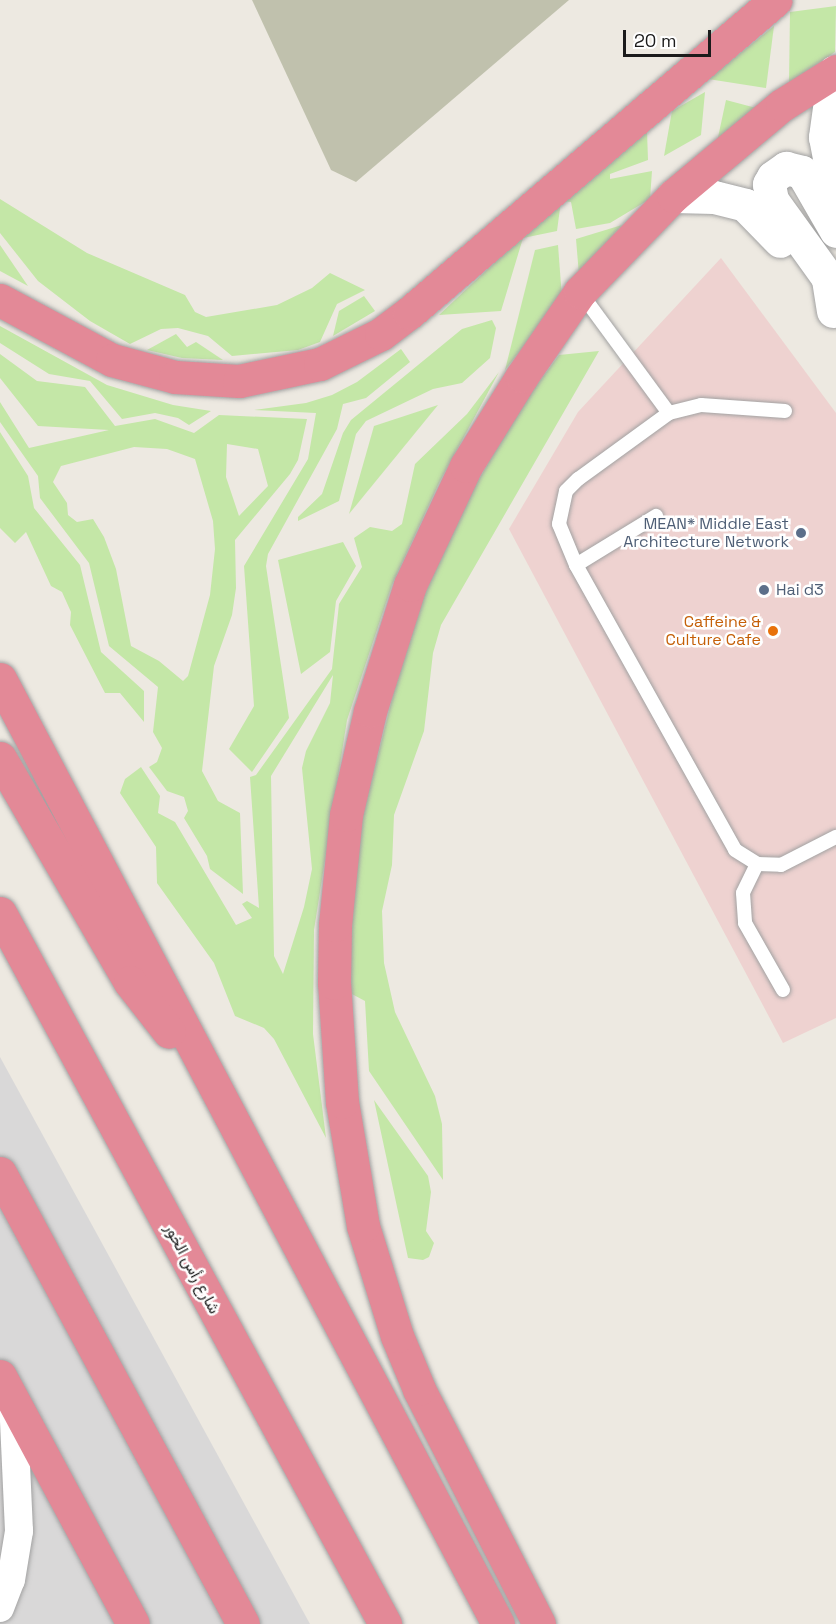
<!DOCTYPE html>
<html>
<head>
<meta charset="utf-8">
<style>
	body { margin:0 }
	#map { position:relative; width:836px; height:1624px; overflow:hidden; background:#ede9e1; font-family:"Space Grotesk",Vazirmatn,sans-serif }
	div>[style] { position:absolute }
	.residential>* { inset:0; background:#d9d8d8 }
	.commercial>* { inset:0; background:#eed2d0 }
	.construction>* { inset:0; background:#c0c1ad }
	.grass>* { inset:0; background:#c4e7a7 }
	.roads { filter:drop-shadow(0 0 2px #a2a2a2) drop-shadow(0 0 2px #a2a2a2) }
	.service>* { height:14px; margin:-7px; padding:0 7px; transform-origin:7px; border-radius:7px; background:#fff }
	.minor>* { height:28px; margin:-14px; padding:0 14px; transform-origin:14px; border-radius:14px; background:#fff }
	.tertiary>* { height:33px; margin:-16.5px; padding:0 16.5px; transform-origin:16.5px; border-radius:16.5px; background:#fff }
	.motorway>* { height:33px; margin:-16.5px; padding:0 16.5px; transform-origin:16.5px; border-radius:16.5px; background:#e38997 }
	.dots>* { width:16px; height:16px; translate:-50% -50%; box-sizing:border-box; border:3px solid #fff; border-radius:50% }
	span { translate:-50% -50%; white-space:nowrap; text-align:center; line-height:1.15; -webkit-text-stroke:5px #fff; paint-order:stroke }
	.service-label { font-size:16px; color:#4e5e75 }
	.right { translate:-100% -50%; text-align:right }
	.left { translate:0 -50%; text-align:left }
	.food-label { font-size:16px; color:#c56008 }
	.street-label { font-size:16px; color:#1b1b1b }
	.scale { position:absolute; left:623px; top:30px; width:88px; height:27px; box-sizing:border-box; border:3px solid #1b1b1b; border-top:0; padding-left:8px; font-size:18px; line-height:21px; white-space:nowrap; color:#1b1b1b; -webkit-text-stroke:4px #fff; paint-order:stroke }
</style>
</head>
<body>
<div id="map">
	<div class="residential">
		<div style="clip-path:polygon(0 1057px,86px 1214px,310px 1624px,0 1624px)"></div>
	</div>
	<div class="commercial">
		<div style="clip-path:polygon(721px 258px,836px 413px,836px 1018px,783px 1043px,509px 529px,578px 412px)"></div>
	</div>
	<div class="construction">
		<div style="clip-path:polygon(252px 0,569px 0,356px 182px,331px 170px)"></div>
	</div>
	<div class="grass">
		<div style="clip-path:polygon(836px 6px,835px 52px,789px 83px,790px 12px)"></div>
		<div style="clip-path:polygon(774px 26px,766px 88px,708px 79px)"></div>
		<div style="clip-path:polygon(705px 92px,701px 135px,664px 156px,672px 111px)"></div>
		<div style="clip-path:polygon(726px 100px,760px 109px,717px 142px)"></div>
		<div style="clip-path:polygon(647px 131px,648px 160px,610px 174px,610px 179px,652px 171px,650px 199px,610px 223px,576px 229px,571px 202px,561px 201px,557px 231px,523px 238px,501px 311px,439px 315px,561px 200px)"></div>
		<div style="clip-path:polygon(0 199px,87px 253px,185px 295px,195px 312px,206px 317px,277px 305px,312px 288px,330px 273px,365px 290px,337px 304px,320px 342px,298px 350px,232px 356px,208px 336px,178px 328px,161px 329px,130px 344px,90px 321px,38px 281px,0 233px)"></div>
		<div style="clip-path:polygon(622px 225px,579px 275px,576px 239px)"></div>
		<div style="clip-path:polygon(0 245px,28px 286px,0 271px)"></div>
		<div style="clip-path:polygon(558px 245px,562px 298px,505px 370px,535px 250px)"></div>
		<div style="clip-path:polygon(364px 296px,375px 311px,333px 336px,339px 311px)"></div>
		<div style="clip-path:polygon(492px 320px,496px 328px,490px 358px,462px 383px,433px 389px,366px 421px,356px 434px,339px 501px,298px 521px,298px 517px,322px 494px,343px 433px,351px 420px,462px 329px)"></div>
		<div style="clip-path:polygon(0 326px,107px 385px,173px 405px,211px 411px,189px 425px,178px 418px,155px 413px,122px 419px,90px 381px,49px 374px,0 343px)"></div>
		<div style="clip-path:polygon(176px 334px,187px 347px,196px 342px,223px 360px,182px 358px,147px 350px)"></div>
		<div style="clip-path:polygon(401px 349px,410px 362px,366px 398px,343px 404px,337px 429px,268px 554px,266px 566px,289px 718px,252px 772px,229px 749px,254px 706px,244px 566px,308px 459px,316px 413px,254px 410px,306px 403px,332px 395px,357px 382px)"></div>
		<div style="clip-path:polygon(599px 351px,441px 625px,433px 653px,424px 731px,394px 815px,392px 865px,382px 911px,384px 963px,395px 1012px,435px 1096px,442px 1124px,443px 1180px,369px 1071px,365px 1001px,350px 993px,351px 920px,363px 815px,402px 659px,419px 607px,465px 503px,524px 402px,559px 355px)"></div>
		<div style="clip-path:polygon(evenodd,0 354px,37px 381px,85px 387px,115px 426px,155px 419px,194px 433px,219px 415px,307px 419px,298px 460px,290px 474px,235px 540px,236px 588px,232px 615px,214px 666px,202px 771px,218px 801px,240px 813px,243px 894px,210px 869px,207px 856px,184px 818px,188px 811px,184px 797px,167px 791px,149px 767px,157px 762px,162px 748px,153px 732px,158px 687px,109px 646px,89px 563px,40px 498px,38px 476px,0 422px,0 402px,29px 448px,109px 430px,38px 426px,0 378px,0 354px,227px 444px,258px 449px,268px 486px,239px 516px,226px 477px,227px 444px,0 354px,134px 447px,167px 449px,195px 459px,213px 521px,215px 549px,210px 595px,188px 676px,183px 681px,159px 661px,131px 646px,116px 569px,104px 537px,93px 519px,77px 522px,68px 515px,67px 503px,53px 482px,61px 466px,134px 447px)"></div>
		<div style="clip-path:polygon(evenodd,499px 372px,440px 481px,392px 585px,347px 720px,314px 930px,313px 1034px,326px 1138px,274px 1039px,264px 1028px,235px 1016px,214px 963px,157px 883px,156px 847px,120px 793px,125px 779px,141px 767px,160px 796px,158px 813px,175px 822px,236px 925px,252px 918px,242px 904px,247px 901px,259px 908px,250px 777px,256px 775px,332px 669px,339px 604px,362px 567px,354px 538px,370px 527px,392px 531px,402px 524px,415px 464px,467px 414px,499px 372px,333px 675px,330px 703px,306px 751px,302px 768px,312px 869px,304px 907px,283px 974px,274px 956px,271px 776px,333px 675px)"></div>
		<div style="clip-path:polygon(438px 405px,349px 514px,374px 426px)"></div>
		<div style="clip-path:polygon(0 432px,28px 476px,34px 508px,80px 565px,101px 652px,144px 691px,144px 722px,120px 693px,105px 693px,70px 625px,71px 612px,62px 592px,51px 586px,26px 532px,15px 543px,0 528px)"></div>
		<div style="clip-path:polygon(343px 542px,356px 566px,336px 601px,330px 652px,301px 674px,278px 560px)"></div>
		<div style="clip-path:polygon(374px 1100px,428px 1176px,431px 1192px,426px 1231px,434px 1243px,429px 1257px,423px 1260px,408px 1258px)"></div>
	</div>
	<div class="roads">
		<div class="service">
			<div style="left:580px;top:292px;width:150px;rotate:53.7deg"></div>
			<div style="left:785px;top:411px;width:84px;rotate:-175.9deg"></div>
			<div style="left:701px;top:405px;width:33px;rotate:166deg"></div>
			<div style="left:669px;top:413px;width:112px;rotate:144deg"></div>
			<div style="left:578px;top:479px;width:17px;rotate:135deg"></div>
			<div style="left:566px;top:491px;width:34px;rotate:102deg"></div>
			<div style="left:559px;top:524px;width:44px;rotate:67.5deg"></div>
			<div style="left:576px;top:565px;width:326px;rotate:60.8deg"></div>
			<div style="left:735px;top:850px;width:26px;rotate:32deg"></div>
			<div style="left:757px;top:864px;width:24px;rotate:2deg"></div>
			<div style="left:781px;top:865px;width:62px;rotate:-27deg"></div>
			<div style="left:576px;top:565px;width:94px;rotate:-31.5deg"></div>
			<div style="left:757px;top:864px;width:32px;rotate:116deg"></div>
			<div style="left:743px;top:893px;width:30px;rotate:86deg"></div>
			<div style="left:745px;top:923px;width:77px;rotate:60.4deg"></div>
		</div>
		<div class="minor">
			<div style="left:0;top:1608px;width:30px;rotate:-69deg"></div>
			<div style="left:11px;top:1580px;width:50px;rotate:-80.7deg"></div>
			<div style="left:19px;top:1531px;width:131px;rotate:-92.6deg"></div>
		</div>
		<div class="tertiary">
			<div style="left:834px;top:72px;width:66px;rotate:97.9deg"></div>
			<div style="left:825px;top:137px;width:58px;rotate:79.1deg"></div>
			<div style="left:673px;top:196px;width:41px;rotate:1.4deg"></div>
			<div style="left:714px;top:197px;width:32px;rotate:14deg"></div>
			<div style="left:745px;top:205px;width:50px;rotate:45.8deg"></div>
			<div style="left:833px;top:311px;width:33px;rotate:-99deg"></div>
			<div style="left:828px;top:278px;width:96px;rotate:-125.7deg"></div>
			<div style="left:772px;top:200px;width:16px;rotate:-101deg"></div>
			<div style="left:769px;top:184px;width:8px;rotate:-60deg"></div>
			<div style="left:773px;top:177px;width:16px;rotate:-35deg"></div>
			<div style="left:786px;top:168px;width:16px;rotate:14deg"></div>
			<div style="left:802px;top:172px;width:68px;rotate:60deg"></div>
		</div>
		<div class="motorway">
			<div style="left:0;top:300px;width:127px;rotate:28.2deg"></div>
			<div style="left:112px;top:360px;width:65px;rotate:15.1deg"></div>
			<div style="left:175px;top:377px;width:64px;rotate:3.6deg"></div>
			<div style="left:239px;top:381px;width:83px;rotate:-11.9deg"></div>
			<div style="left:320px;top:364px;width:68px;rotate:-26.2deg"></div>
			<div style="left:381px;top:334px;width:35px;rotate:-37deg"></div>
			<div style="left:409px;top:313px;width:482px;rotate:-40.5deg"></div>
			<div style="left:0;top:679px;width:1068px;rotate:62.21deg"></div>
			<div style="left:0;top:758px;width:259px;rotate:59.9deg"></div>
			<div style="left:130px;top:982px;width:63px;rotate:52deg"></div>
			<div style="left:0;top:913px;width:809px;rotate:61.56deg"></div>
			<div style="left:0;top:1173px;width:512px;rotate:61.68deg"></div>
			<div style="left:0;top:1376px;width:281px;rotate:61.8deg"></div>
			<div style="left:539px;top:1624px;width:264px;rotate:-117.1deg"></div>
			<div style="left:419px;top:1389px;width:57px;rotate:-112.5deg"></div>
			<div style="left:397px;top:1336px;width:115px;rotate:-107.2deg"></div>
			<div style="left:363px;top:1226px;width:126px;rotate:-99.6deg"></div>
			<div style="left:342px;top:1102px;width:119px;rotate:-93.8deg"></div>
			<div style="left:334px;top:983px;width:58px;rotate:-89deg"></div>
			<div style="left:335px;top:925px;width:111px;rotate:-84.3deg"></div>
			<div style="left:346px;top:815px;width:107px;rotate:-77deg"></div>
			<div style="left:370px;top:711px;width:132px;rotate:-72.4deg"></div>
			<div style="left:410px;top:585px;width:132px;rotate:-64.8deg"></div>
			<div style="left:466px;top:466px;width:106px;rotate:-58.1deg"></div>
			<div style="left:522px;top:376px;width:102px;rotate:-55.4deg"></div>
			<div style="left:580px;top:292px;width:134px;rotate:-45.9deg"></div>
			<div style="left:673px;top:196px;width:142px;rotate:-39.9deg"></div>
			<div style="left:782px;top:105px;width:64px;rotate:-32.2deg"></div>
		</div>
	</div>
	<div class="dots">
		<div style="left:801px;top:533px;background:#5c6f8a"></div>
		<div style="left:764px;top:590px;background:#5c6f8a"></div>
		<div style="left:773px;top:631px;background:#e8710a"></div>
	</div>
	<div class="service-label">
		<span class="right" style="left:789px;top:533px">MEAN* Middle East<br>Architecture Network</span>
		<span class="left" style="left:776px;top:590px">Hai d3</span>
	</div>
	<div class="food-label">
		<span class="right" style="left:761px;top:631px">Caffeine &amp;<br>Culture Cafe</span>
	</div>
	<div class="street-label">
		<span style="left:192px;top:1269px;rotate:62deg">شارع رأس الخور</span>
	</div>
	<div class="scale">20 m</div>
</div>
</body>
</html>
